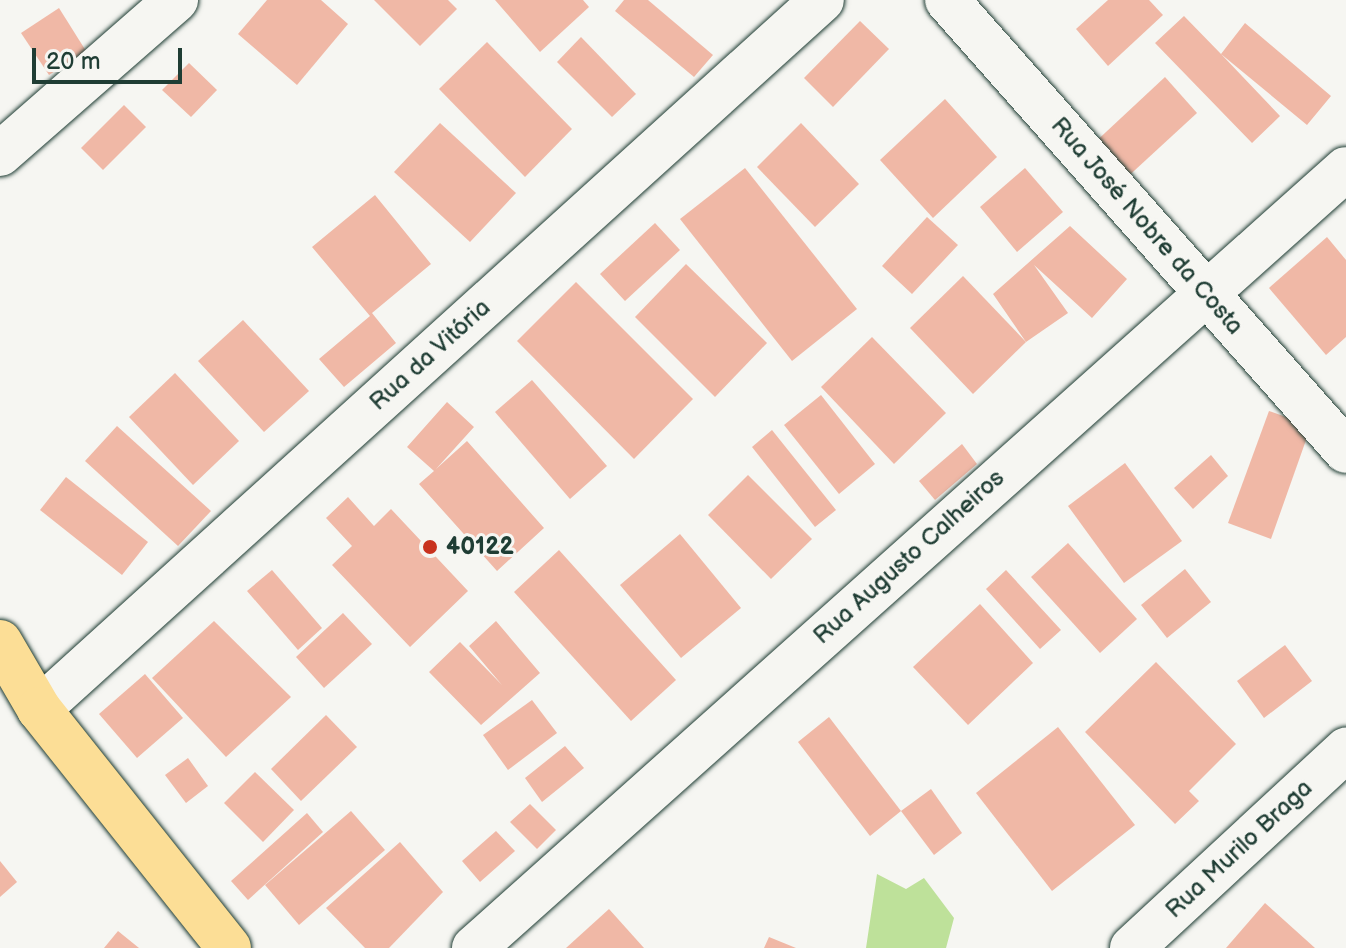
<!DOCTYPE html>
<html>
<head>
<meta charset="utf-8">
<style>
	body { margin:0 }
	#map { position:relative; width:1346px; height:948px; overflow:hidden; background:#f6f6f2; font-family:"Balsamiq Sans",sans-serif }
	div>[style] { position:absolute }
	.green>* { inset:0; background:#bee19a }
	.building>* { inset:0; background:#f0b8a6 }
	.roads { filter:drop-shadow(0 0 2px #1f3d34) drop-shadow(0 0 2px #1f3d34) }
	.street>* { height:44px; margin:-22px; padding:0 22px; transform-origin:22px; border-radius:22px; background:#f6f6f2 }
	.primary>* { height:44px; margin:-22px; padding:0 22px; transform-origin:22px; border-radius:22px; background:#fcde96 }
	.dots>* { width:22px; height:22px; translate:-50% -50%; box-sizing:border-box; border:4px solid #f6f6f2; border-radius:50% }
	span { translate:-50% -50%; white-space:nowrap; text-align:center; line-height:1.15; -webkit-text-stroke:6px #f6f6f2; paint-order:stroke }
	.street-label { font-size:24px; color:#1f3d34 }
	.poi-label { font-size:24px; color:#1f3d34; font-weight:700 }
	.left { translate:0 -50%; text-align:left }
	.scale { position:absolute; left:32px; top:48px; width:150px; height:36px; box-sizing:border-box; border:4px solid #1f3d34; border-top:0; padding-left:10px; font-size:24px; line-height:28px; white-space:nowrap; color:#1f3d34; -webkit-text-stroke:6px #f6f6f2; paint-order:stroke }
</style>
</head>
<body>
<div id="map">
	<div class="green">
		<div style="clip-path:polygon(877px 874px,906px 889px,924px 878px,954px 918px,946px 948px,866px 948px)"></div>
	</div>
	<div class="building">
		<div style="clip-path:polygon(267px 0,321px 0,348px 24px,297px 85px,238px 34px)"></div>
		<div style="clip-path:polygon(374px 0,448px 0,457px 9px,420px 46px)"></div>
		<div style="clip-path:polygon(495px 0,583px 0,589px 7px,540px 52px)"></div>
		<div style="clip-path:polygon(624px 0,648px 0,713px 55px,694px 77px,615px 11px)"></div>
		<div style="clip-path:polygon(1108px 0,1149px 0,1163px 15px,1108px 66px,1076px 29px)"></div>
		<div style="clip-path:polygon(59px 8px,86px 51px,49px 75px,21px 33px)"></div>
		<div style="clip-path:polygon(1184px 16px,1221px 54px,1245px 23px,1331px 96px,1307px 125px,1221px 54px,1280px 116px,1252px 143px,1155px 43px)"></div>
		<div style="clip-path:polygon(860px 21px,889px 49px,833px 107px,804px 78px)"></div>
		<div style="clip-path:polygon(581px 37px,636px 94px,612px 117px,557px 62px)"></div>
		<div style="clip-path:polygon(487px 42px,572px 129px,525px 177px,439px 89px)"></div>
		<div style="clip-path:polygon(189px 63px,217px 90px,191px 117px,162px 90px)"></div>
		<div style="clip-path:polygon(1165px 77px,1197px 113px,1122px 182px,1091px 146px)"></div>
		<div style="clip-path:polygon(945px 99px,997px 157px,933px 218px,880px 160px)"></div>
		<div style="clip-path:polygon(124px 105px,146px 127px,103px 170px,81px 148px)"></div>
		<div style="clip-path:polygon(440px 123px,516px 193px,470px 242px,394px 172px)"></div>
		<div style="clip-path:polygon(801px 123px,859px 184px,815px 227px,757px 167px)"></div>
		<div style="clip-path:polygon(745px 168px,857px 309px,792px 361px,680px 219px)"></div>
		<div style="clip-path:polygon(1025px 168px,1063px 212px,1017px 252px,980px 207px)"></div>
		<div style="clip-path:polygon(375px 195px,431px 264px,372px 313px,396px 343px,344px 387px,319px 359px,370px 316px,312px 247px)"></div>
		<div style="clip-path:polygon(927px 217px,958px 245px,912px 294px,882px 266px)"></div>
		<div style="clip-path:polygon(655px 223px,680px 250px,625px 301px,600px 274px)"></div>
		<div style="clip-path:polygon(1070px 226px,1127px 279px,1092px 318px,1034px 265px,1068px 313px,1026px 342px,993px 294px)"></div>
		<div style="clip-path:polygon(1327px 237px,1346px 260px,1346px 337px,1326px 355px,1269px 288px)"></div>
		<div style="clip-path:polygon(686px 264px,767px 343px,715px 397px,635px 317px)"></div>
		<div style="clip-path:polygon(963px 276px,1026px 342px,973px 394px,910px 328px)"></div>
		<div style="clip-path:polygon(576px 282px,693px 399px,634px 459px,517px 341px)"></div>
		<div style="clip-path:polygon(243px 320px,309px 391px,264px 432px,198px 361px)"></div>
		<div style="clip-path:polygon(872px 337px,946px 413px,894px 464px,821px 387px)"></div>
		<div style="clip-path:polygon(175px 373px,239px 441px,193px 485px,129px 417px)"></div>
		<div style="clip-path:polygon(532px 380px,607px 466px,570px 499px,495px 412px)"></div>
		<div style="clip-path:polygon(821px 395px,875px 464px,839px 494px,784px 425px)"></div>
		<div style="clip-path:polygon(447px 402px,474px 427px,436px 469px,467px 441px,544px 528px,497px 571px,419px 484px,434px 471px,407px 447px)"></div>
		<div style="clip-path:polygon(1269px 411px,1311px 426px,1271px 539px,1228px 523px)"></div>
		<div style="clip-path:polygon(117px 426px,211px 511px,178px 546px,85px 461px)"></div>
		<div style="clip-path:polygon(772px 430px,836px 510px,815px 527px,752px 447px)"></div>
		<div style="clip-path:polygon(962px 444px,977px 464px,935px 500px,919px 481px)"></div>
		<div style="clip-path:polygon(1211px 455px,1228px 476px,1193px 509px,1174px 488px)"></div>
		<div style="clip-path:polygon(1125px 463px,1182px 541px,1124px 583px,1068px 506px)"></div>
		<div style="clip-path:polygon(748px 475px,812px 539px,771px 579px,708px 515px)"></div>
		<div style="clip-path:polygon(66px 477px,148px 542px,122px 575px,40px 510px)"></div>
		<div style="clip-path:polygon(348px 497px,374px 526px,391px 509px,468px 591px,410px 647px,332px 565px,352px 546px,326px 518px)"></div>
		<div style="clip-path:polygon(680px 534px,741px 608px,681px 658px,620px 585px)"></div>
		<div style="clip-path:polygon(1068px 543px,1137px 619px,1100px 653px,1031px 577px)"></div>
		<div style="clip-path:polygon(559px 550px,676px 680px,631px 721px,514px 592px)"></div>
		<div style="clip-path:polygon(1185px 569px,1211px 602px,1167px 638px,1141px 605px)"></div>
		<div style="clip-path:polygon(272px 570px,322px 628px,298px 650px,247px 591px)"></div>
		<div style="clip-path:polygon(1006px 570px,1061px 630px,1040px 649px,986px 589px)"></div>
		<div style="clip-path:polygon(980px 604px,1033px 663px,968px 725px,913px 667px)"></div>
		<div style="clip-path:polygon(343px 613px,372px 644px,324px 688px,296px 657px)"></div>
		<div style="clip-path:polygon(214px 621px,291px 697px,226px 757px,152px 678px)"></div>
		<div style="clip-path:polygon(496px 621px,540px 673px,481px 725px,429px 672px,460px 642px,502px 685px,469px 646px)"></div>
		<div style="clip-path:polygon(1285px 645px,1312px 681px,1264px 718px,1237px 681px)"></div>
		<div style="clip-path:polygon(1156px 662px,1236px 744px,1189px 791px,1199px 801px,1175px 824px,1085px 732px)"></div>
		<div style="clip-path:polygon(145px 674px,183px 718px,137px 758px,99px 714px)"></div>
		<div style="clip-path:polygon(532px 700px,557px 733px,508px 770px,483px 735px)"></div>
		<div style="clip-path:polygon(326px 715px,357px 747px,301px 801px,271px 769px)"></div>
		<div style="clip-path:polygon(829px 717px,901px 811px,870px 836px,798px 742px)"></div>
		<div style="clip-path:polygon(1058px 727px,1135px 825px,1052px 891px,976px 793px)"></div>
		<div style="clip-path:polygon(565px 746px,584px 768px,542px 802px,525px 778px)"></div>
		<div style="clip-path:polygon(188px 758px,208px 786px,186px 803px,165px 775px)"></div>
		<div style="clip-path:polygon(255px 772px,294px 810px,263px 842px,224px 803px)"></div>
		<div style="clip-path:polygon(931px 789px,962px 833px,934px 855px,901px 811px)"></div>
		<div style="clip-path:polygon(530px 804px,556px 830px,537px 849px,510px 822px)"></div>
		<div style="clip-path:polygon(351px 811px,385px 850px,299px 925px,265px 885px)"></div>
		<div style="clip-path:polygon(307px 813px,323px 832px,248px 900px,231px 881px)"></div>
		<div style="clip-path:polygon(496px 831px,515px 851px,480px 882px,462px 861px)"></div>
		<div style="clip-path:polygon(400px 842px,443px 892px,389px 948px,365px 948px,326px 908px)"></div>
		<div style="clip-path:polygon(0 861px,17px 882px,0 897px)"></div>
		<div style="clip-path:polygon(1265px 903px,1315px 948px,1226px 948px)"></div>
		<div style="clip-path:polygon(609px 909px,644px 948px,566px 948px)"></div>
		<div style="clip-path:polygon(118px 931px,139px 948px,104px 948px)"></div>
		<div style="clip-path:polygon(769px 937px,796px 948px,764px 948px)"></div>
	</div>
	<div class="roads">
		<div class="street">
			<div style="left:947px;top:0;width:602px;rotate:48.5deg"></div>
			<div style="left:0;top:154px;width:234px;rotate:-41.2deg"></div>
			<div style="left:39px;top:709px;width:1056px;rotate:-42.16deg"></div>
			<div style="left:474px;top:948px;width:1169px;rotate:-41.78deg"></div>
			<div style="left:1132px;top:948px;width:292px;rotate:-42.8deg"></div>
		</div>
		<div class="primary">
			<div style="left:0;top:642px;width:78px;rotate:59.8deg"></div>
			<div style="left:39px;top:709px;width:305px;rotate:51.5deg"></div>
		</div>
	</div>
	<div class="dots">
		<div style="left:430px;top:547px;background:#c8321e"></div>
	</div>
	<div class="street-label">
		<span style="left:1147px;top:226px;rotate:49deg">Rua José Nobre da Costa</span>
		<span style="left:430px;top:355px;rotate:-42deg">Rua da Vitória</span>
		<span style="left:909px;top:557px;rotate:-42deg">Rua Augusto Calheiros</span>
		<span style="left:1239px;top:849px;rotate:-43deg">Rua Murilo Braga</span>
	</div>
	<div class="poi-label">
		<span class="left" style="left:446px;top:547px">40122</span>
	</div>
	<div class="scale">20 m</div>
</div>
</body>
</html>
